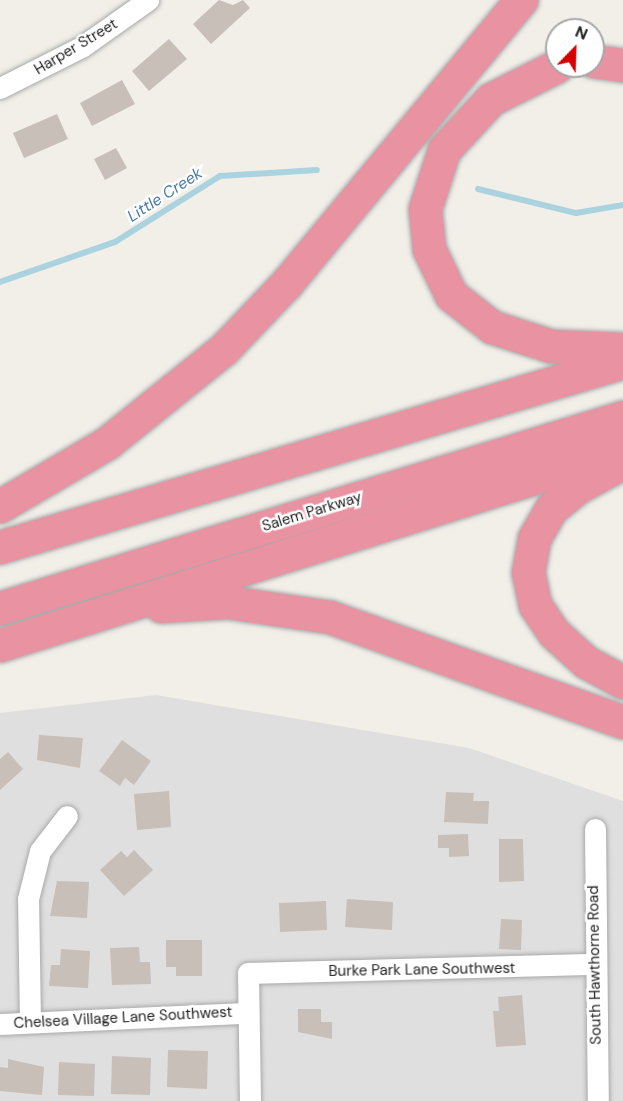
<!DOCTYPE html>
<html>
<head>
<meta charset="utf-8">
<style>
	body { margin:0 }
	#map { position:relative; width:623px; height:1101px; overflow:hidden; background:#f2efe9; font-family:"DM Sans",sans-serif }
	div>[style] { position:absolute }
	.residential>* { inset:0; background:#e0dfdf }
	.stream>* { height:6px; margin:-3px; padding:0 3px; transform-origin:3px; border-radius:3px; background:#aad3df }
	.building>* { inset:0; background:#c7bfb8 }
	.roads { filter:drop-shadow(0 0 2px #a9a9a9) drop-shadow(0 0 2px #a9a9a9) }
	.street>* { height:21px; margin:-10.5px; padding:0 10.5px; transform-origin:10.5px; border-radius:10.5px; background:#fff }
	.highway>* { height:33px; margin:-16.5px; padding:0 16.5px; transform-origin:16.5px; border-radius:16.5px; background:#e892a2 }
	span { translate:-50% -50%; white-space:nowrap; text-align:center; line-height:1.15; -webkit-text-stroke:5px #fff; paint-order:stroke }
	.street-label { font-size:15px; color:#222 }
	.water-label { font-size:16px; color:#4a7aab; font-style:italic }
	.north { position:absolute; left:545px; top:18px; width:60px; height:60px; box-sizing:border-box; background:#fff; border:2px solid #a7a7a7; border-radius:50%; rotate:23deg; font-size:16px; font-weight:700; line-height:24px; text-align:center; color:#222 }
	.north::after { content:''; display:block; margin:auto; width:21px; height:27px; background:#d40000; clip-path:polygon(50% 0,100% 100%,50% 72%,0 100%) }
</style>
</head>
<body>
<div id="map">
	<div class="residential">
		<div style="clip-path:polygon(156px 695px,469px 748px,623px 801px,623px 1101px,0 1101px,0 713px)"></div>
	</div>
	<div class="stream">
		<div style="left:478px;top:189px;width:101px;rotate:13.8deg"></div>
		<div style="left:576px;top:213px;width:48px;rotate:-9.7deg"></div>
		<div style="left:0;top:282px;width:122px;rotate:-19.2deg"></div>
		<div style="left:115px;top:242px;width:124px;rotate:-32.2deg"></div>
		<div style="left:220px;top:176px;width:97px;rotate:-3.5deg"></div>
	</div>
	<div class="building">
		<div style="clip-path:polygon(219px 0,233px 5px,243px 0,250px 8px,211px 44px,193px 24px)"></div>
		<div style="clip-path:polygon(169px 39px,187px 59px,149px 91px,132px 71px)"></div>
		<div style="clip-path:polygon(122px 80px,135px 104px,92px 126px,80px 103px)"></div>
		<div style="clip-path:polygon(57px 114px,68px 139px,24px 158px,13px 133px)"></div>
		<div style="clip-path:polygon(116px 148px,127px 168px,105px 180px,94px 159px)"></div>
		<div style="clip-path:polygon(39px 735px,83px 738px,80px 768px,37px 760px)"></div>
		<div style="clip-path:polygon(122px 740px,151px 761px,134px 785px,125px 778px,120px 786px,99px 771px)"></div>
		<div style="clip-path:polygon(8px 752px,23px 769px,0 790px,0 759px)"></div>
		<div style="clip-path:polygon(169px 791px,171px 827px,137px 830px,134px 794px)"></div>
		<div style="clip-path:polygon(446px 792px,474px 793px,473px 801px,489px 801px,488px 824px,444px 822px)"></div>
		<div style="clip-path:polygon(468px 834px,469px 856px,449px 857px,449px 848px,438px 848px,438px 835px)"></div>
		<div style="clip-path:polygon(499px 839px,523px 839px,524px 881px,499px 882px)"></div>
		<div style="clip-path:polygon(134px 850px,153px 870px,124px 896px,100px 870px,121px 851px,127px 857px)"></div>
		<div style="clip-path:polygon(57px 881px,89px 882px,87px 918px,50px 916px)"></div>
		<div style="clip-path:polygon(347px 899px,393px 902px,392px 930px,345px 927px)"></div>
		<div style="clip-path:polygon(326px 901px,327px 930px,280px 932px,279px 903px)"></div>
		<div style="clip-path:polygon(501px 919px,522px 920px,521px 950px,499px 949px)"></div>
		<div style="clip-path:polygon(166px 940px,202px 940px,202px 976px,176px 976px,176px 967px,166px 967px)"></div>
		<div style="clip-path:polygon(139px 947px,140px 962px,150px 962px,151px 984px,112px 985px,110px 948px)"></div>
		<div style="clip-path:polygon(61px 949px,90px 951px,88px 988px,49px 986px,51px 965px,60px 965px)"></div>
		<div style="clip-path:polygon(522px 995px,526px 1045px,496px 1047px,493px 1011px,499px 1011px,498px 997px)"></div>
		<div style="clip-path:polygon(298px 1009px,321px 1009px,321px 1022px,332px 1022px,332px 1039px,298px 1032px)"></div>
		<div style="clip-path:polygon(168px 1050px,208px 1051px,207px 1089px,167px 1087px)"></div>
		<div style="clip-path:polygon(112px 1056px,151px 1058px,150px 1095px,111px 1094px)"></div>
		<div style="clip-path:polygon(8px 1059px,44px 1067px,42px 1095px,0 1091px,0 1067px,8px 1068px)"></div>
		<div style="clip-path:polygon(59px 1062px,95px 1064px,94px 1096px,58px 1095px)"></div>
	</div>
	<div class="roads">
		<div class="street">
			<div style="left:0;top:88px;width:93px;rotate:-26.8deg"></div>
			<div style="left:83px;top:46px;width:80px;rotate:-35.3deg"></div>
			<div style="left:595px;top:829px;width:272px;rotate:89.4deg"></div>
			<div style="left:30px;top:1022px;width:123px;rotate:-90.9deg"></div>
			<div style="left:28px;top:899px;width:49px;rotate:-76deg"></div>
			<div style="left:40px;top:851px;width:44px;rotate:-52.4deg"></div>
			<div style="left:0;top:1024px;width:246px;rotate:-2.6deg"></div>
			<div style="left:250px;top:1101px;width:128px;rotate:-90.9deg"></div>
			<div style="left:248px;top:973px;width:348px;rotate:-1.5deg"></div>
		</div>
		<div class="highway">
			<div style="left:593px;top:61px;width:30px;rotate:8deg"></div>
			<div style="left:557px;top:66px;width:74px;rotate:153.4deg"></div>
			<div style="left:491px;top:99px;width:69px;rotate:132.7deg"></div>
			<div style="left:444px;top:150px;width:62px;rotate:107.9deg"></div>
			<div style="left:425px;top:209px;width:40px;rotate:84.3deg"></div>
			<div style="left:429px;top:249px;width:51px;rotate:64.4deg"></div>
			<div style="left:451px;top:295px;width:52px;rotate:38deg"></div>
			<div style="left:492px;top:327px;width:62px;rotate:17.9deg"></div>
			<div style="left:551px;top:346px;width:72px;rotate:2.4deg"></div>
			<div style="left:620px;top:464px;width:48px;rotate:151.3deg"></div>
			<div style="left:578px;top:487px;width:35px;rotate:141deg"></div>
			<div style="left:551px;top:509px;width:34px;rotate:120deg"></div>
			<div style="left:534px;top:539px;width:34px;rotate:100deg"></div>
			<div style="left:528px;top:572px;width:34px;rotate:78deg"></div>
			<div style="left:535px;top:605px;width:34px;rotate:56deg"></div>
			<div style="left:554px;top:633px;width:43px;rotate:42.2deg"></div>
			<div style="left:586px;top:662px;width:42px;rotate:28.4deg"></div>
			<div style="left:0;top:506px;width:124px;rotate:-30.5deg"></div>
			<div style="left:107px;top:443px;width:150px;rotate:-38.8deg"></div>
			<div style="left:224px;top:349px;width:90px;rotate:-46.4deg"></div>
			<div style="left:286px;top:284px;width:369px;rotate:-50.4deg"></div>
			<div style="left:0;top:547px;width:650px;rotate:-16.54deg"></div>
			<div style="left:161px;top:606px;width:66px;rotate:-3.5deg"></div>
			<div style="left:227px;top:602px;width:104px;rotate:8.3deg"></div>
			<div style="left:330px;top:617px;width:311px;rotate:19.7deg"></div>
			<div style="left:0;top:608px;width:652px;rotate:-17.04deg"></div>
			<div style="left:0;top:645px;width:653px;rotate:-17.38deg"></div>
		</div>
	</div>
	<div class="street-label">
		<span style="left:76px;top:47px;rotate:-31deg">Harper Street</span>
		<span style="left:312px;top:512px;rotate:-17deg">Salem Parkway</span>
		<span style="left:595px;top:965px;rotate:-91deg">South Hawthorne Road</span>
		<span style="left:422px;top:970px;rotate:-1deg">Burke Park Lane Southwest</span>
		<span style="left:123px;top:1018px;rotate:-3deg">Chelsea Village Lane Southwest</span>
	</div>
	<div class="water-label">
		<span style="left:165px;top:195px;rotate:-33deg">Little Creek</span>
	</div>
	<div class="north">N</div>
</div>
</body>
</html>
